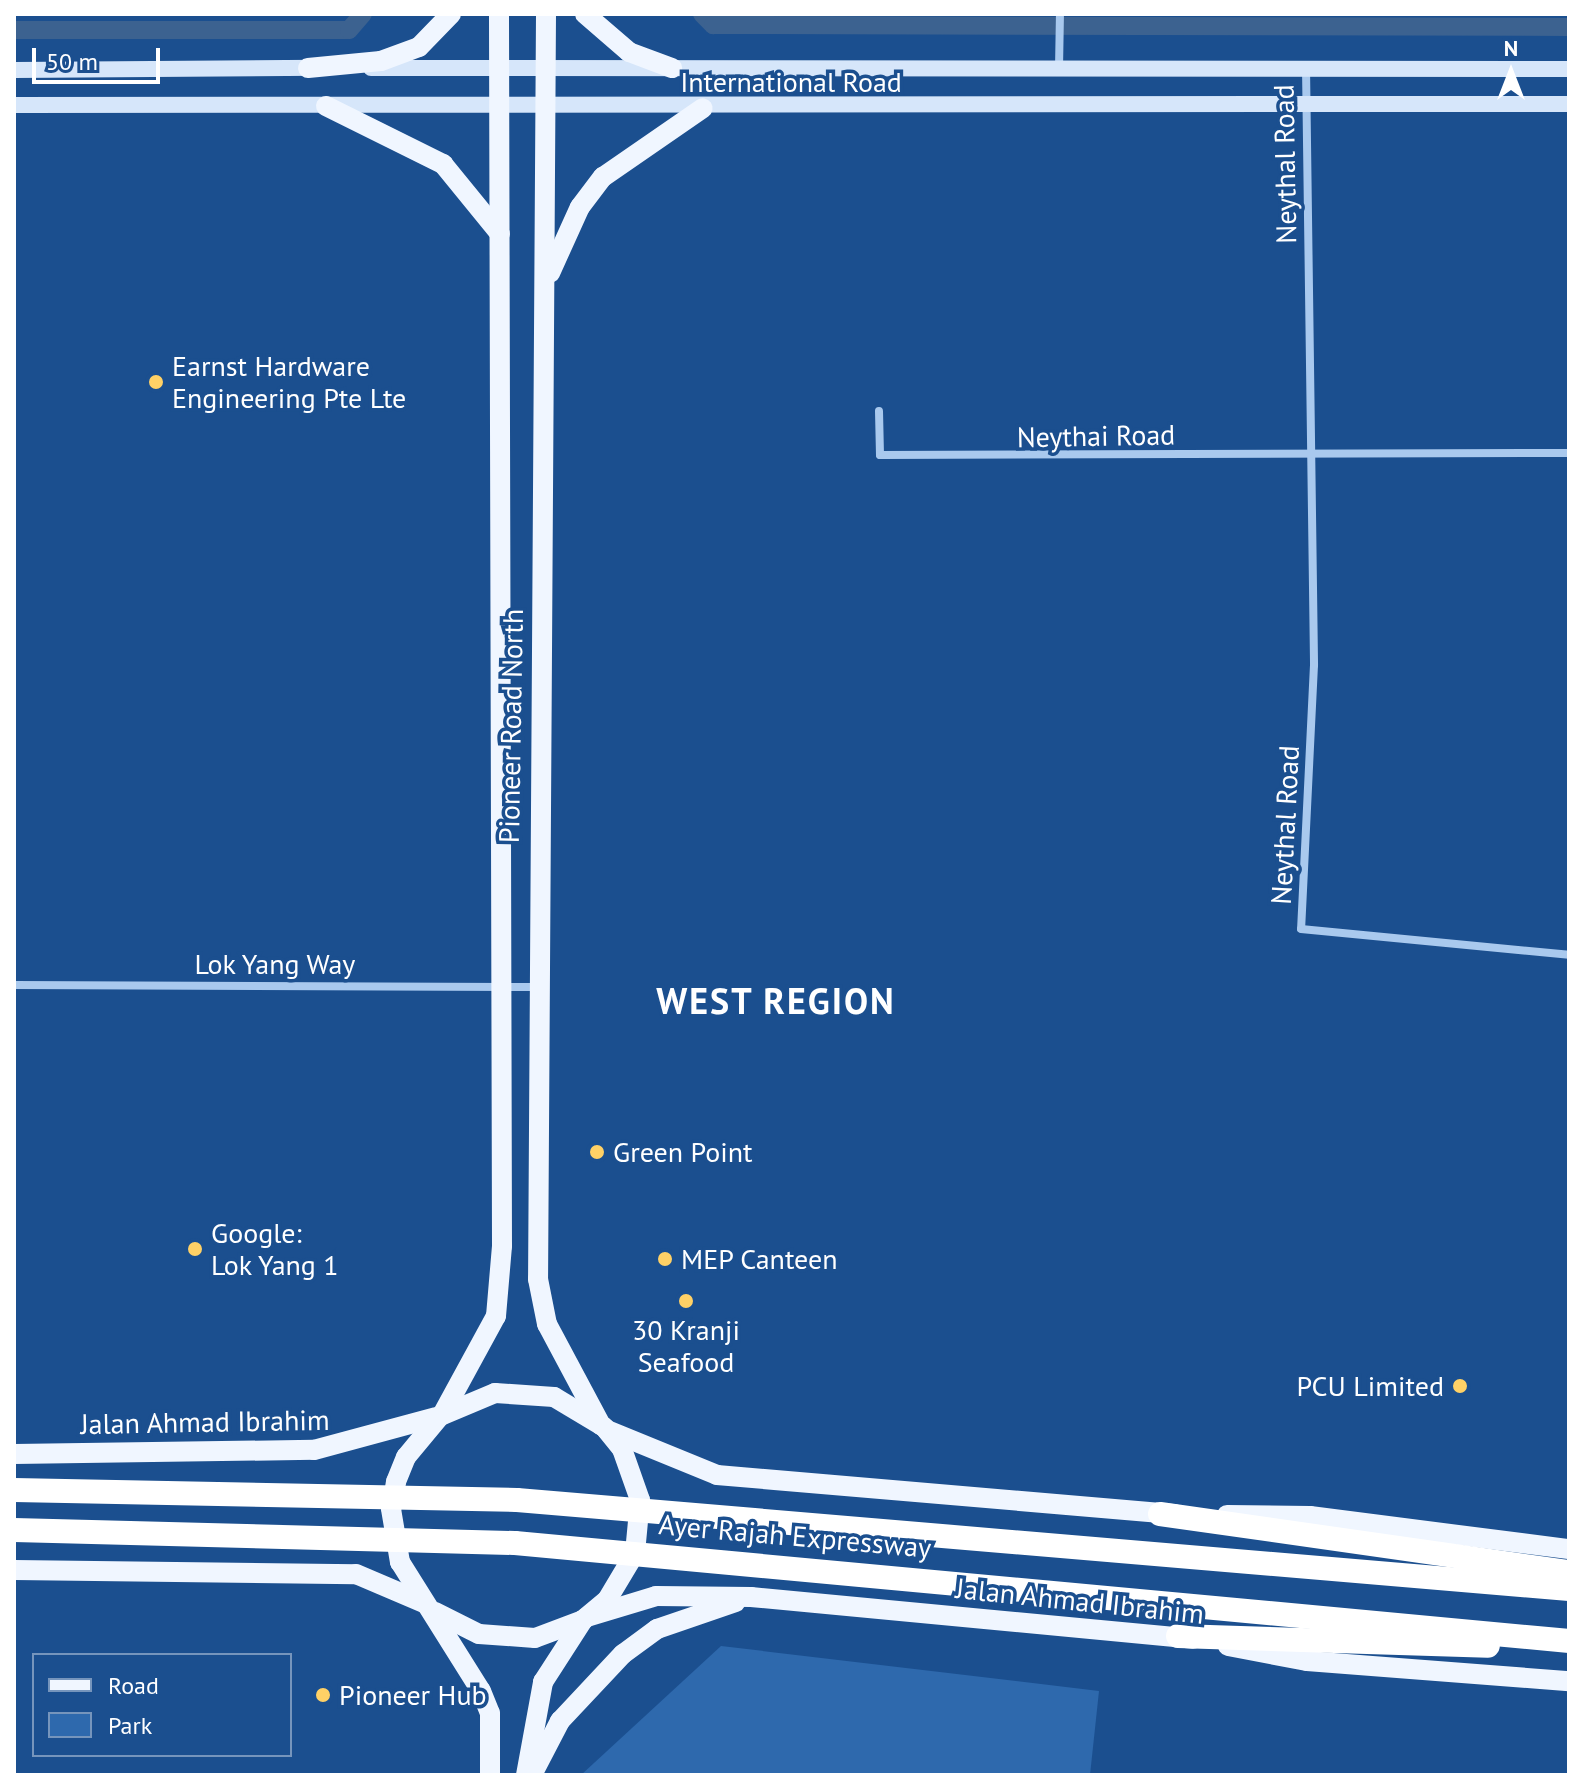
<!DOCTYPE html>
<html>
<head>
<meta charset="utf-8">
<style>
	body { margin:0 }
	#map { position:relative; width:1583px; height:1789px; overflow:hidden; background:#1b4f8f; font-family:"PT Sans",sans-serif }
	div>[style] { position:absolute }
	.green>* { inset:0; background:#2e69ad }
	.canal>* { height:18px; margin:-9px; padding:0 9px; transform-origin:9px; border-radius:9px; background:#3c6290 }
	.street>* { height:8px; margin:-4px; padding:0 4px; transform-origin:4px; border-radius:4px; background:#a9c9ee }
	.secondary>* { height:16px; margin:-8px; padding:0 8px; transform-origin:8px; border-radius:8px; background:#d6e6fa }
	.primary>* { height:20px; margin:-10px; padding:0 10px; transform-origin:10px; border-radius:10px; background:#f0f6ff }
	.highway>* { height:24px; margin:-12px; padding:0 12px; transform-origin:12px; border-radius:12px; background:#fff }
	.dots>* { width:22px; height:22px; translate:-50% -50%; box-sizing:border-box; border:4px solid #1b4f8f; border-radius:50% }
	span { translate:-50% -50%; white-space:nowrap; text-align:center; line-height:1.15; -webkit-text-stroke:7px #1b4f8f; paint-order:stroke }
	.street-label { font-size:28px; color:#fff }
	.poi-label { font-size:28px; color:#fff }
	.left { translate:0 -50%; text-align:left }
	.right { translate:-100% -50%; text-align:right }
	.district-label { font-size:36px; color:#fff; font-weight:700; letter-spacing:2px }
	.frame { position:absolute; inset:0; border:16px solid #fff; pointer-events:none }
	.legend { position:absolute; left:32px; top:1653px; width:260px; height:104px; box-sizing:border-box; background:#1b4f8f; border:2px solid #7695bc; margin:0; padding:10px 14px; list-style:none; font-size:24px; color:#fff }
	.legend li { display:flex; align-items:center; gap:16px; height:40px }
	.legend b { width:40px; border:2px solid #7695bc }
	.north { position:absolute; left:1471px; top:32px; width:80px; height:80px; -webkit-text-stroke:6px #1b4f8f; paint-order:stroke; rotate:0deg; font-size:22px; font-weight:700; line-height:32px; text-align:center; color:#fff }
	.north::after { content:''; display:block; margin:auto; width:28px; height:36px; background:#fff; clip-path:polygon(50% 0,100% 100%,50% 72%,0 100%) }
	.scale { position:absolute; left:32px; top:48px; width:128px; height:36px; box-sizing:border-box; border:4px solid #fff; border-top:0; padding-left:10px; font-size:24px; line-height:28px; white-space:nowrap; color:#fff; -webkit-text-stroke:6px #1b4f8f; paint-order:stroke }
</style>
</head>
<body>
<div id="map">
	<div class="green">
		<div style="clip-path:polygon(721px 1646px,1099px 1691px,1090px 1775px,581px 1775px)"></div>
	</div>
	<div class="canal">
		<div style="left:702px;top:14px;width:16px;rotate:45deg"></div>
		<div style="left:713px;top:25px;width:856px;rotate:0.13deg"></div>
		<div style="left:14px;top:30px;width:335px"></div>
		<div style="left:349px;top:30px;width:21px;rotate:-49deg"></div>
	</div>
	<div class="street">
		<div style="left:1306px;top:67px;width:598px;rotate:89.23deg"></div>
		<div style="left:1314px;top:665px;width:264px;rotate:92.8deg"></div>
		<div style="left:1301px;top:929px;width:269px;rotate:5.5deg"></div>
		<div style="left:1059px;top:69px;width:55px;rotate:-89deg"></div>
		<div style="left:879px;top:411px;width:44px;rotate:88.7deg"></div>
		<div style="left:880px;top:455px;width:689px;rotate:-0.17deg"></div>
		<div style="left:14px;top:985px;width:522px;rotate:0.22deg"></div>
	</div>
	<div class="secondary">
		<div style="left:371px;top:68px;width:1198px;rotate:0.05deg"></div>
		<div style="left:14px;top:70px;width:305px;rotate:-0.4deg"></div>
		<div style="left:14px;top:105px;width:1555px;rotate:-0.04deg"></div>
	</div>
	<div class="primary">
		<div style="left:546px;top:14px;width:1265px;rotate:90.36deg"></div>
		<div style="left:538px;top:1279px;width:46px;rotate:78.7deg"></div>
		<div style="left:547px;top:1324px;width:115px;rotate:61.9deg"></div>
		<div style="left:585px;top:14px;width:58px;rotate:40.8deg"></div>
		<div style="left:629px;top:52px;width:46px;rotate:20.4deg"></div>
		<div style="left:308px;top:68px;width:73px;rotate:-5.5deg"></div>
		<div style="left:381px;top:61px;width:40px;rotate:-20.2deg"></div>
		<div style="left:419px;top:47px;width:46px;rotate:-45.9deg"></div>
		<div style="left:326px;top:106px;width:131px;rotate:26.4deg"></div>
		<div style="left:443px;top:164px;width:90px;rotate:50.8deg"></div>
		<div style="left:550px;top:273px;width:72px;rotate:-65.6deg"></div>
		<div style="left:580px;top:207px;width:38px;rotate:-53deg"></div>
		<div style="left:603px;top:177px;width:121px;rotate:-34.6deg"></div>
		<div style="left:442px;top:1415px;width:113px;rotate:-61.4deg"></div>
		<div style="left:496px;top:1316px;width:70px;rotate:-85.1deg"></div>
		<div style="left:502px;top:1246px;width:1232px;rotate:-90.14deg"></div>
		<div style="left:607px;top:1430px;width:119px;rotate:22.2deg"></div>
		<div style="left:717px;top:1475px;width:460px;rotate:4.9deg"></div>
		<div style="left:14px;top:1454px;width:300px;rotate:-0.8deg"></div>
		<div style="left:314px;top:1450px;width:126px;rotate:-15.1deg"></div>
		<div style="left:1227px;top:1515px;width:83px;rotate:0.7deg"></div>
		<div style="left:1310px;top:1516px;width:261px;rotate:7.3deg"></div>
		<div style="left:14px;top:1570px;width:342px;rotate:0.7deg"></div>
		<div style="left:356px;top:1574px;width:74px;rotate:23.1deg"></div>
		<div style="left:435px;top:1612px;width:49px;rotate:26.6deg"></div>
		<div style="left:479px;top:1634px;width:56px;rotate:4.1deg"></div>
		<div style="left:535px;top:1638px;width:51px;rotate:-20.6deg"></div>
		<div style="left:583px;top:1620px;width:31px;rotate:-40deg"></div>
		<div style="left:607px;top:1600px;width:55px;rotate:-59.2deg"></div>
		<div style="left:635px;top:1553px;width:53px;rotate:-84.6deg"></div>
		<div style="left:640px;top:1500px;width:54px;rotate:-109.4deg"></div>
		<div style="left:622px;top:1449px;width:28px;rotate:-129deg"></div>
		<div style="left:604px;top:1427px;width:58px;rotate:-149deg"></div>
		<div style="left:554px;top:1397px;width:59px;rotate:-176.1deg"></div>
		<div style="left:495px;top:1393px;width:60px;rotate:157.3deg"></div>
		<div style="left:440px;top:1416px;width:53px;rotate:129.7deg"></div>
		<div style="left:406px;top:1457px;width:27px;rotate:112deg"></div>
		<div style="left:396px;top:1482px;width:27px;rotate:100deg"></div>
		<div style="left:391px;top:1509px;width:54px;rotate:80.4deg"></div>
		<div style="left:400px;top:1562px;width:152px;rotate:57.9deg"></div>
		<div style="left:481px;top:1691px;width:24px;rotate:68deg"></div>
		<div style="left:490px;top:1713px;width:62px;rotate:90deg"></div>
		<div style="left:587px;top:1617px;width:72px;rotate:-16.9deg"></div>
		<div style="left:656px;top:1596px;width:95px;rotate:0.6deg"></div>
		<div style="left:751px;top:1597px;width:444px;rotate:5.4deg"></div>
		<div style="left:1228px;top:1646px;width:80px;rotate:10.8deg"></div>
		<div style="left:1307px;top:1661px;width:263px;rotate:4.4deg"></div>
		<div style="left:526px;top:1775px;width:95px;rotate:-79.6deg"></div>
		<div style="left:543px;top:1682px;width:74px;rotate:-57.2deg"></div>
		<div style="left:532px;top:1775px;width:61px;rotate:-62.6deg"></div>
		<div style="left:560px;top:1721px;width:92px;rotate:-46.8deg"></div>
		<div style="left:623px;top:1654px;width:42px;rotate:-36.3deg"></div>
		<div style="left:657px;top:1629px;width:83px;rotate:-18.9deg"></div>
	</div>
	<div class="highway">
		<div style="left:14px;top:1490px;width:503px;rotate:1.14deg"></div>
		<div style="left:517px;top:1500px;width:1056px;rotate:4.84deg"></div>
		<div style="left:1160px;top:1514px;width:413px;rotate:8.1deg"></div>
		<div style="left:14px;top:1530px;width:501px;rotate:1.49deg"></div>
		<div style="left:515px;top:1543px;width:1059px;rotate:5.31deg"></div>
		<div style="left:1178px;top:1636px;width:310px;rotate:1.8deg"></div>
	</div>
	<div class="dots">
		<div style="left:156px;top:382px;background:#ffd166"></div>
		<div style="left:597px;top:1152px;background:#ffd166"></div>
		<div style="left:195px;top:1249px;background:#ffd166"></div>
		<div style="left:665px;top:1259px;background:#ffd166"></div>
		<div style="left:686px;top:1301px;background:#ffd166"></div>
		<div style="left:1460px;top:1386px;background:#ffd166"></div>
		<div style="left:323px;top:1695px;background:#ffd166"></div>
	</div>
	<div class="street-label">
		<span style="left:791px;top:82px">International Road</span>
		<span style="left:1285px;top:164px;rotate:-91deg">Neythal Road</span>
		<span style="left:1096px;top:436px;rotate:-1deg">Neythai Road</span>
		<span style="left:511px;top:726px;rotate:-89deg">Pioneer Road North</span>
		<span style="left:1285px;top:825px;rotate:-87deg">Neythal Road</span>
		<span style="left:275px;top:964px">Lok Yang Way</span>
		<span style="left:205px;top:1422px;rotate:-1deg">Jalan Ahmad Ibrahim</span>
		<span style="left:795px;top:1536px;rotate:5deg">Ayer Rajah Expressway</span>
		<span style="left:1080px;top:1601px;rotate:6deg">Jalan Ahmad Ibrahim</span>
	</div>
	<div class="poi-label">
		<span class="left" style="left:172px;top:382px">Earnst Hardware<br>Engineering Pte Lte</span>
		<span class="left" style="left:613px;top:1152px">Green Point</span>
		<span class="left" style="left:211px;top:1249px">Google:<br>Lok Yang 1</span>
		<span class="left" style="left:681px;top:1259px">MEP Canteen</span>
		<span style="left:686px;top:1346px">30 Kranji<br>Seafood</span>
		<span class="right" style="left:1444px;top:1386px">PCU Limited</span>
		<span class="left" style="left:339px;top:1695px">Pioneer Hub</span>
	</div>
	<div class="district-label">
		<span style="left:776px;top:1001px">WEST REGION</span>
	</div>
	<div class="frame"></div>
	<ul class="legend">
	<li><b style="height:10px;background:#f0f6ff"></b>Road</li>
	<li><b style="height:22px;background:#2e69ad"></b>Park</li>
	</ul>
	<div class="north">N</div>
	<div class="scale">50 m</div>
</div>
</body>
</html>
